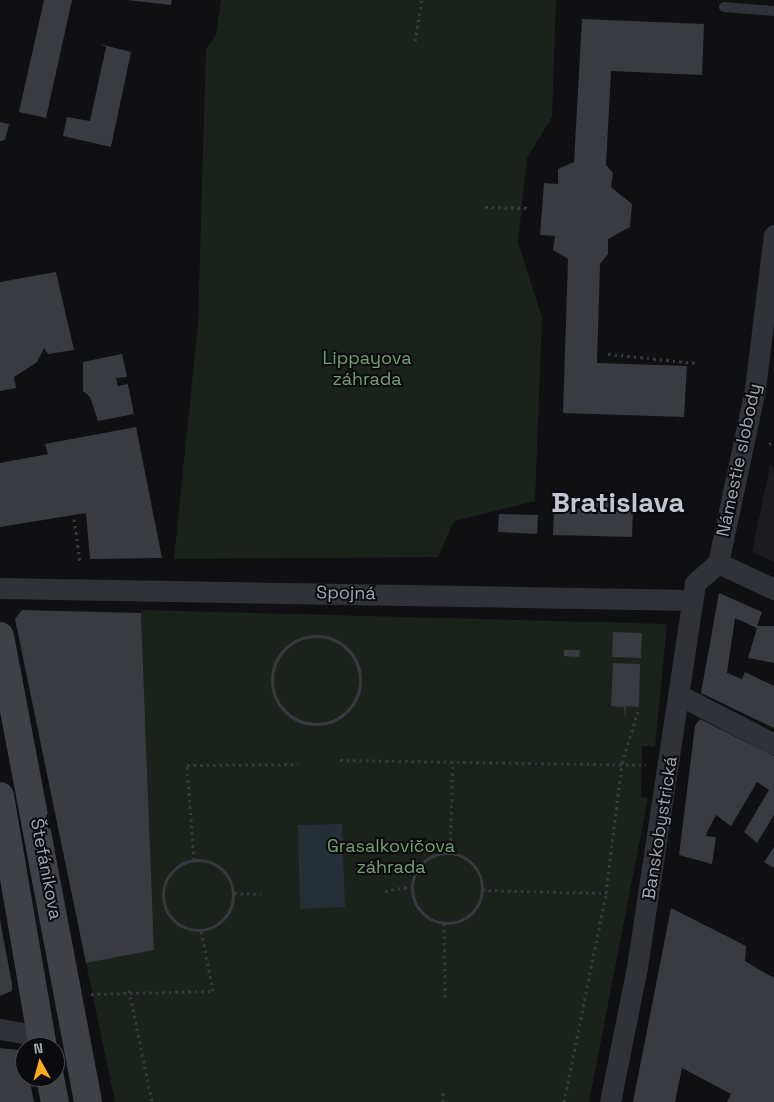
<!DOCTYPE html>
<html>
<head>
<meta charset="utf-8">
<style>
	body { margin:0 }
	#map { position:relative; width:774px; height:1102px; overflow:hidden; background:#101012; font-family:"Space Grotesk",sans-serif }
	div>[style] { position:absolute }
	.built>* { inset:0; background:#1c1c1f }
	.green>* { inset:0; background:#1a221b }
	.water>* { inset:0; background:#262f36 }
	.building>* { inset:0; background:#3a3b40 }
	.path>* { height:3px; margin-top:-1.5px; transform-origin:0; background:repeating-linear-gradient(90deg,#37393e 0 2.5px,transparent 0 6.5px) }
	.path>.ring { margin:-1.5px; padding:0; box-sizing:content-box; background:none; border:3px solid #37393e; border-radius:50% }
	.lane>* { height:10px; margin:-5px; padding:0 5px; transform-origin:5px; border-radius:5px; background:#313237 }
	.street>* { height:21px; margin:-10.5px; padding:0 10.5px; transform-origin:10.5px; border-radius:10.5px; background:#313237 }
	.secondary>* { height:28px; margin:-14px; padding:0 14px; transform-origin:14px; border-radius:14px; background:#3f4147 }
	span { translate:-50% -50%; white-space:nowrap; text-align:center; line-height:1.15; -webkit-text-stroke:4px #0b0b0d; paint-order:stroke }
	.park-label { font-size:18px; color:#76a177 }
	.street-label { font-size:18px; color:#a0a7b4 }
	.town-label { font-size:28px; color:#c2c6d0; font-weight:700 }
	.north { position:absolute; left:15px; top:1037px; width:50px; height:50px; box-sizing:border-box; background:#0b0b0d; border:1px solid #474950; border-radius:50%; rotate:353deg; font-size:14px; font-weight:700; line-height:20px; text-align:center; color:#a0a7b4 }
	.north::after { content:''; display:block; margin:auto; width:18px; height:22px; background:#ffaa1c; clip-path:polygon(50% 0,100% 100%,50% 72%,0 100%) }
</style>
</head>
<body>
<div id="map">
	<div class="built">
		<div style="clip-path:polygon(770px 466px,774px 468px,774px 562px,752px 552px)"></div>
	</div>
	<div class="green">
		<div style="clip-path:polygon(221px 0,556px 0,552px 117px,527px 158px,518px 243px,542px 317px,535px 501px,454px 521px,438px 557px,174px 559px,198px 323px,206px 49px,216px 35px)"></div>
		<div style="clip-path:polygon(141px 610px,667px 624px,655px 747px,642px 746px,641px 797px,648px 798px,589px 1102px,115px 1102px,86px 963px,154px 950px)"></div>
	</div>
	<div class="water">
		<div style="clip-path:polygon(342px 824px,345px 907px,300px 909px,298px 825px)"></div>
	</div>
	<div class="building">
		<div style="clip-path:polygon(44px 0,72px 0,46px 118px,19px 112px)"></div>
		<div style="clip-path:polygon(127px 0,172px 0,171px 5px)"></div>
		<div style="clip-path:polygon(582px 19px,704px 24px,702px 75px,611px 71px,606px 165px,613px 173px,611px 187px,632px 204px,630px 227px,608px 239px,608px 254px,600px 264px,597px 363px,687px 366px,684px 417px,563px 413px,568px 259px,553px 250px,555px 236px,540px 235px,544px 183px,558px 184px,558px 169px,574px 162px)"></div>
		<div style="clip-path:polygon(100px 44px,131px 52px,111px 147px,63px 136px,67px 117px,90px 121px,106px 47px)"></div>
		<div style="clip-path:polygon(0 122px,9px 124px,5px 140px,0 141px)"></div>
		<div style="clip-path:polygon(56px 272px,74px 350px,48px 354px,44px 348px,37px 362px,14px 377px,16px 388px,0 391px,0 282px)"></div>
		<div style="clip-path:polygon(122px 354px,127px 377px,116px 378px,118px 386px,128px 384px,134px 414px,98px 421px,90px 397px,83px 391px,83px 362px)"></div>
		<div style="clip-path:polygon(136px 427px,162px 558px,90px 559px,86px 513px,0 527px,0 463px,48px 454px,45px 444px)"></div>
		<div style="clip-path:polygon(588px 498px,611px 499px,611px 510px,633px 510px,632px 537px,553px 535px,554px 508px,588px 509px)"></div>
		<div style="clip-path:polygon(499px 514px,538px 515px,537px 534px,498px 532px)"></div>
		<div style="clip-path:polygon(719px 593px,762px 612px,757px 626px,774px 626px,774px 663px,748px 658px,757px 628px,735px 618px,727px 673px,742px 679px,745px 672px,774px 686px,774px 728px,701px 693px)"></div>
		<div style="clip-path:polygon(22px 610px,141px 613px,154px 950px,86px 963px,15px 619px)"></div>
		<div style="clip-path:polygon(613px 632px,642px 633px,641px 658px,612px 657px)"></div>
		<div style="clip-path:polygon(564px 650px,580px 650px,579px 657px,564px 656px)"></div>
		<div style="clip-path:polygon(613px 663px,640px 664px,639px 707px,626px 706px,625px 719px,624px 707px,611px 706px)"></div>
		<div style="clip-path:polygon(700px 719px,774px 756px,774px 815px,757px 843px,744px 832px,769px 790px,757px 782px,731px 826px,716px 815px,707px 832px,706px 836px,716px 837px,712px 864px,679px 855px,695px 726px)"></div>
		<div style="clip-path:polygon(774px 847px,774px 868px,764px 862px)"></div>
		<div style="clip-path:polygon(671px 908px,746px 946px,745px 961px,774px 978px,774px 1102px,727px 1102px,731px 1094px,682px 1068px,675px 1102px,633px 1102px)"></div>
		<div style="clip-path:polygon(0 920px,12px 984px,12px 991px,0 996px)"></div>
		<div style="clip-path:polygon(0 1048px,18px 1050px,25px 1058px,25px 1077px,29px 1077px,34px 1102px,0 1102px)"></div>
	</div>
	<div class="path">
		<div style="left:415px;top:41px;width:42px;rotate:-80.3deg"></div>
		<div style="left:485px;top:207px;width:45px;rotate:1.3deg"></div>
		<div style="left:608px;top:354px;width:88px;rotate:5.8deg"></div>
		<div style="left:769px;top:444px;width:6px;rotate:-31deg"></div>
		<div style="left:74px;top:519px;width:43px;rotate:82.1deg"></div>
		<div class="ring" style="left:272px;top:636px;width:85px;height:85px"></div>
		<div style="left:340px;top:760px;width:306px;rotate:0.9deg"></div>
		<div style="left:450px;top:853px;width:92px;rotate:-88.1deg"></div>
		<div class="ring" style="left:412px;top:853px;width:67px;height:67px"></div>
		<div class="ring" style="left:163px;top:860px;width:67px;height:67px"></div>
		<div style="left:194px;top:860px;width:95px;rotate:-94.2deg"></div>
		<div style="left:187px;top:765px;width:111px;rotate:-0.5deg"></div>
		<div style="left:482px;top:890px;width:124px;rotate:1.4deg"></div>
		<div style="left:385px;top:891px;width:27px;rotate:-10deg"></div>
		<div style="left:234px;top:893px;width:27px;rotate:2deg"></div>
		<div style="left:444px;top:923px;width:76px;rotate:89.2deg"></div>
		<div style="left:129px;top:990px;width:114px;rotate:78.4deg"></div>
		<div style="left:91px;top:994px;width:122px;rotate:-1.4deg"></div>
		<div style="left:213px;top:991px;width:62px;rotate:-101.1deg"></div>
		<div style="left:222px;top:1101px;width:1px;rotate:90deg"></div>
		<div style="left:443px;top:1102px;width:10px;rotate:-90deg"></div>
		<div style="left:564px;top:1102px;width:213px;rotate:-78.6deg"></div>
		<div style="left:606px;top:893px;width:131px;rotate:-83deg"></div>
		<div style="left:622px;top:763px;width:54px;rotate:-72.9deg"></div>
	</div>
	<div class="lane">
		<div style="left:724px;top:7px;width:50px;rotate:4.6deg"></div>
	</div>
	<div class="street">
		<div style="left:718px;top:563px;width:178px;rotate:-78deg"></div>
		<div style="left:755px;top:389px;width:155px;rotate:-83deg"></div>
		<div style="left:718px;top:563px;width:62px;rotate:24.9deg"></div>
		<div style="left:0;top:588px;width:692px;rotate:0.99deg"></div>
		<div style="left:679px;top:695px;width:107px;rotate:27.3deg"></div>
		<div style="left:0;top:1029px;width:42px;rotate:9.7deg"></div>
		<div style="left:610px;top:1102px;width:138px;rotate:-78.7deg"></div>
		<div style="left:637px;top:967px;width:388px;rotate:-81.4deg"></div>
		<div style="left:695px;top:583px;width:30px;rotate:-41deg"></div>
	</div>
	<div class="secondary">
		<div style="left:0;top:636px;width:474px;rotate:79.3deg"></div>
		<div style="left:0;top:796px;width:255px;rotate:80.3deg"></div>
		<div style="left:50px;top:1077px;width:25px;rotate:79deg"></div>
	</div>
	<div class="park-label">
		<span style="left:367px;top:369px">Lippayova<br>záhrada</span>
		<span style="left:391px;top:857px">Grasalkovičova<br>záhrada</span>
	</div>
	<div class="street-label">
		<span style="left:739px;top:460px;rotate:-78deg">Námestie slobody</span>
		<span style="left:346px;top:593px;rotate:1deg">Spojná</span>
		<span style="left:660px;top:828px;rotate:-81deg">Banskobystrická</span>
		<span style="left:46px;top:869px;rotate:79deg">Štefánikova</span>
	</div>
	<div class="town-label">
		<span style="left:618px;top:502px">Bratislava</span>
	</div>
	<div class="north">N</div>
</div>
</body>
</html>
